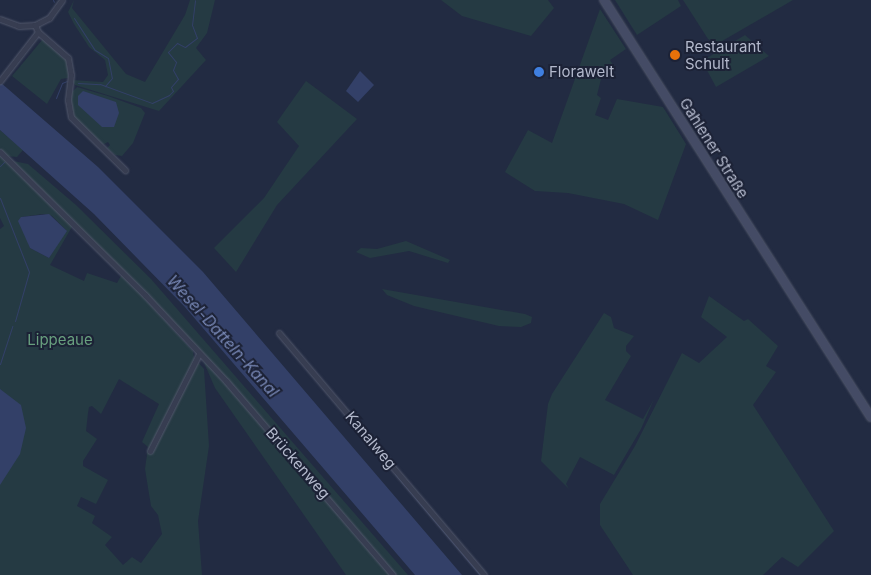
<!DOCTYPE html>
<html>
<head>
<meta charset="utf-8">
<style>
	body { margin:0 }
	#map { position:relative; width:871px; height:575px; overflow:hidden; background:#222b42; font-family:Inter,sans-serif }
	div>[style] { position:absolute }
	.green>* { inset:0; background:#253a43 }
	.water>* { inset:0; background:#334068 }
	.stream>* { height:1px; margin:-0.5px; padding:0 0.5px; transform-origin:0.5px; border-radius:0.5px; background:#334068 }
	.roads { filter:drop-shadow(0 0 1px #52586c) drop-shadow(0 0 1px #52586c) }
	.street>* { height:5px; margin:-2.5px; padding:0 2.5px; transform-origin:2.5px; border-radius:2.5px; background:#373d51 }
	.secondary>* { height:8px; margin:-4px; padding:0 4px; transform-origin:4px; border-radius:4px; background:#444b65 }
	.dots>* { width:14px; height:14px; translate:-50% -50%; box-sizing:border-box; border:2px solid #1c2236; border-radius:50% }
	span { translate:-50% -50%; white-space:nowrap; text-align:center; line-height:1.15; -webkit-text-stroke:4px #1c2236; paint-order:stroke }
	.poi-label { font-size:15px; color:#b3b9cc }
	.left { translate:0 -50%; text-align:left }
	.street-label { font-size:15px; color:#b3b9cc }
	.park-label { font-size:15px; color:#689f7e }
	.water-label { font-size:16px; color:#7888b6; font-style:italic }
</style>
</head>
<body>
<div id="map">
	<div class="green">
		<div style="clip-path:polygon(74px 0,72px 8px,126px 74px,145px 82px,185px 15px,190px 0,215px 0,207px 33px,196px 48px,206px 60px,159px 111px,75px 85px,72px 80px,103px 82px,108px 75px,105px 60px,89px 47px,74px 24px,68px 12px)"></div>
		<div style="clip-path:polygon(441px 0,548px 0,554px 8px,531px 36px,462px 16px)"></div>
		<div style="clip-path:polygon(615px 0,678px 0,681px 6px,637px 35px)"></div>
		<div style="clip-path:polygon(683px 0,793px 0,717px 44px,708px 39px)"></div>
		<div style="clip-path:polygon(600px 9px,626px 49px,610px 60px,615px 68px,603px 71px,597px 95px,601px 98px,595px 115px,608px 120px,617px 99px,663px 107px,686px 144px,658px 220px,624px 204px,568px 193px,535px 191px,505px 172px,528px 130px,552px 143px)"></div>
		<div style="clip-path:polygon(745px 35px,769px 56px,716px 87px,702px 61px)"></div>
		<div style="clip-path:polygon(43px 39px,67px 59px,69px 71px,68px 78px,61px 79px,47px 104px,12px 76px)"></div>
		<div style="clip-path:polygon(306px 81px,357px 119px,277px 205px,236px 272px,214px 248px,264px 198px,299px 146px,277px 122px)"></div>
		<div style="clip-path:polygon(77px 87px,108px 96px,141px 108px,145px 113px,133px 143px,122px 156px,115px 155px,107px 148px,110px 145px,108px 142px,102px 145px,77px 121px,70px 107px,70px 94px)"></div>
		<div style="clip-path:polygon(0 130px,23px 150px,17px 157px,6px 156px,0 150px)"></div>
		<div style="clip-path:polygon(evenodd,0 154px,73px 225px,50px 265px,84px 281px,87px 273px,117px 283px,122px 274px,193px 351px,194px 358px,204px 369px,209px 446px,198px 521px,202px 575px,0 575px,0 229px,4px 226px,0 218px,0 154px,43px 214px,52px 216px,66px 230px,49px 258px,30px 248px,21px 217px,43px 214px,0 154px,119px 379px,159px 404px,142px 442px,148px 447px,145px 469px,151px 506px,158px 515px,162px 534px,141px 563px,132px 557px,123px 565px,105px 545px,112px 537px,92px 523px,95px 516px,77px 506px,81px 497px,96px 504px,108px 480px,83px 466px,83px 461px,97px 439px,86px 431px,88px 413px,89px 407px,92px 406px,101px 414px,119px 379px)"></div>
		<div style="clip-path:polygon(13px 161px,28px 164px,76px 205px,151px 279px,408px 575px,395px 575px,151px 298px)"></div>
		<div style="clip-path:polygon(406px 241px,450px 260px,448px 263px,409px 251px,370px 258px,356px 252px,361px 248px,377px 249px)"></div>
		<div style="clip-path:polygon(382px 289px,525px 314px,532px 317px,531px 323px,521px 327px,499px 326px,414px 306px,387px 295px)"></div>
		<div style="clip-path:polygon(709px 296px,744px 321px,748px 319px,778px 346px,766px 366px,776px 372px,753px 405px,834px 531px,798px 567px,782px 557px,763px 575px,633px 575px,600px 525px,600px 504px,635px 446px,682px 353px,699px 363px,727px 337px,701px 317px)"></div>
		<div style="clip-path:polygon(604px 313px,611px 317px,614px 328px,634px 336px,626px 346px,626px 351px,631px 356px,605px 400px,643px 419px,654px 399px,641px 429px,614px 475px,580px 457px,566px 484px,569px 489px,541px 461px,548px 404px,552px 394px)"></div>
		<div style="clip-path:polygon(202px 358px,228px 386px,390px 575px,346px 575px,215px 388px)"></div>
	</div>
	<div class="water">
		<div style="clip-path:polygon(360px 71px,374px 85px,358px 102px,346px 91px)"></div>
		<div style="clip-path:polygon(0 82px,98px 167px,203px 272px,462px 575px,415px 575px,184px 306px,94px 214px,0 130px)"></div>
		<div style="clip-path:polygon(83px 91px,116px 102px,119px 113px,114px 127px,102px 127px,78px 105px,78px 96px)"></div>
		<div style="clip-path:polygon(49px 214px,67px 231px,49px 258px,30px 248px,18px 221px,21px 217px)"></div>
		<div style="clip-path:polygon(0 389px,21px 405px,26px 428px,20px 454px,0 485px)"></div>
	</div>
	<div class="stream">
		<div style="left:53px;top:0;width:2px;rotate:63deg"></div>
		<div style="left:74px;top:18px;width:38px;rotate:57deg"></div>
		<div style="left:95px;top:50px;width:15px;rotate:32deg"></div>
		<div style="left:108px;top:58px;width:20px;rotate:79deg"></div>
		<div style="left:112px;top:78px;width:11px;rotate:131deg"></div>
		<div style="left:78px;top:83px;width:22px;rotate:3deg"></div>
		<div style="left:100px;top:84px;width:55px;rotate:20.1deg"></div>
		<div style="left:152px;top:103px;width:19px;rotate:-25deg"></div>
		<div style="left:169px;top:95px;width:6px;rotate:-45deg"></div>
		<div style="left:173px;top:91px;width:4px;rotate:-117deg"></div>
		<div style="left:171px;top:87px;width:11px;rotate:-49deg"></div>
		<div style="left:178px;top:79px;width:10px;rotate:-119deg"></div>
		<div style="left:173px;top:70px;width:9px;rotate:-69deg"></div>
		<div style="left:176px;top:62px;width:13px;rotate:-129deg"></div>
		<div style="left:168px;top:52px;width:13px;rotate:-45deg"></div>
		<div style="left:177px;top:43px;width:9px;rotate:27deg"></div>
		<div style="left:185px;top:47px;width:15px;rotate:-37deg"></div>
		<div style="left:197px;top:38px;width:14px;rotate:-111deg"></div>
		<div style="left:192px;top:25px;width:25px;rotate:-83deg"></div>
		<div style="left:56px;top:98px;width:16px;rotate:-68deg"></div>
		<div style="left:62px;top:83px;width:5px;rotate:-22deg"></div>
		<div style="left:0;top:166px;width:6px;rotate:-45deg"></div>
		<div style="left:0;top:198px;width:79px;rotate:68.6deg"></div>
		<div style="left:29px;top:272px;width:51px;rotate:105.9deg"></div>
		<div style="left:0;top:364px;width:40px;rotate:-72deg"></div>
		<div style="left:395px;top:474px;width:132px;rotate:49.9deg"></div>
	</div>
	<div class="roads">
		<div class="street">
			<div style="left:0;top:19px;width:20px;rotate:20deg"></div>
			<div style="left:19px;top:26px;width:16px;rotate:-4deg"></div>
			<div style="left:35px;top:25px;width:16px;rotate:-27deg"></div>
			<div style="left:49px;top:18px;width:22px;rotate:-54deg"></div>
			<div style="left:35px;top:25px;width:8px;rotate:67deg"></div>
			<div style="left:38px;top:32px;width:40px;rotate:41deg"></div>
			<div style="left:68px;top:58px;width:17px;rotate:80deg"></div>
			<div style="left:71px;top:75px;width:25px;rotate:97deg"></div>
			<div style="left:68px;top:100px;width:17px;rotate:80deg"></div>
			<div style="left:71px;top:117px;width:76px;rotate:44.5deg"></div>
			<div style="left:0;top:81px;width:62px;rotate:-52.2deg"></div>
			<div style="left:0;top:152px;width:204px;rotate:44.6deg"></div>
			<div style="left:145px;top:295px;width:118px;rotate:46.7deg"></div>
			<div style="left:226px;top:381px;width:256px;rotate:49.3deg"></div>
			<div style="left:279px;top:333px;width:317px;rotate:49.7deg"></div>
			<div style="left:150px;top:451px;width:109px;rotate:-63.2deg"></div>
		</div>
		<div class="secondary">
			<div style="left:604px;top:0;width:495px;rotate:57.4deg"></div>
		</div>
	</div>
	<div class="dots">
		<div style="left:675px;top:55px;background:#e8710a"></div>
		<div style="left:539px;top:72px;background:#3f7fe0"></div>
	</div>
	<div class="poi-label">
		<span class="left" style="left:685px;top:55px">Restaurant<br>Schult</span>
		<span class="left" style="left:549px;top:72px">Florawelt</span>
	</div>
	<div class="street-label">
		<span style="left:714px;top:148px;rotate:58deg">Gahlener Straße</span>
		<span style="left:371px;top:440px;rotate:50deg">Kanalweg</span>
		<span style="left:298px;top:463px;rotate:49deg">Brückenweg</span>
	</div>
	<div class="park-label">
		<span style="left:60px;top:340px">Lippeaue</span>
	</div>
	<div class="water-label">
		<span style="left:223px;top:336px;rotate:48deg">Wesel-Datteln-Kanal</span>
	</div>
</div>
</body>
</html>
